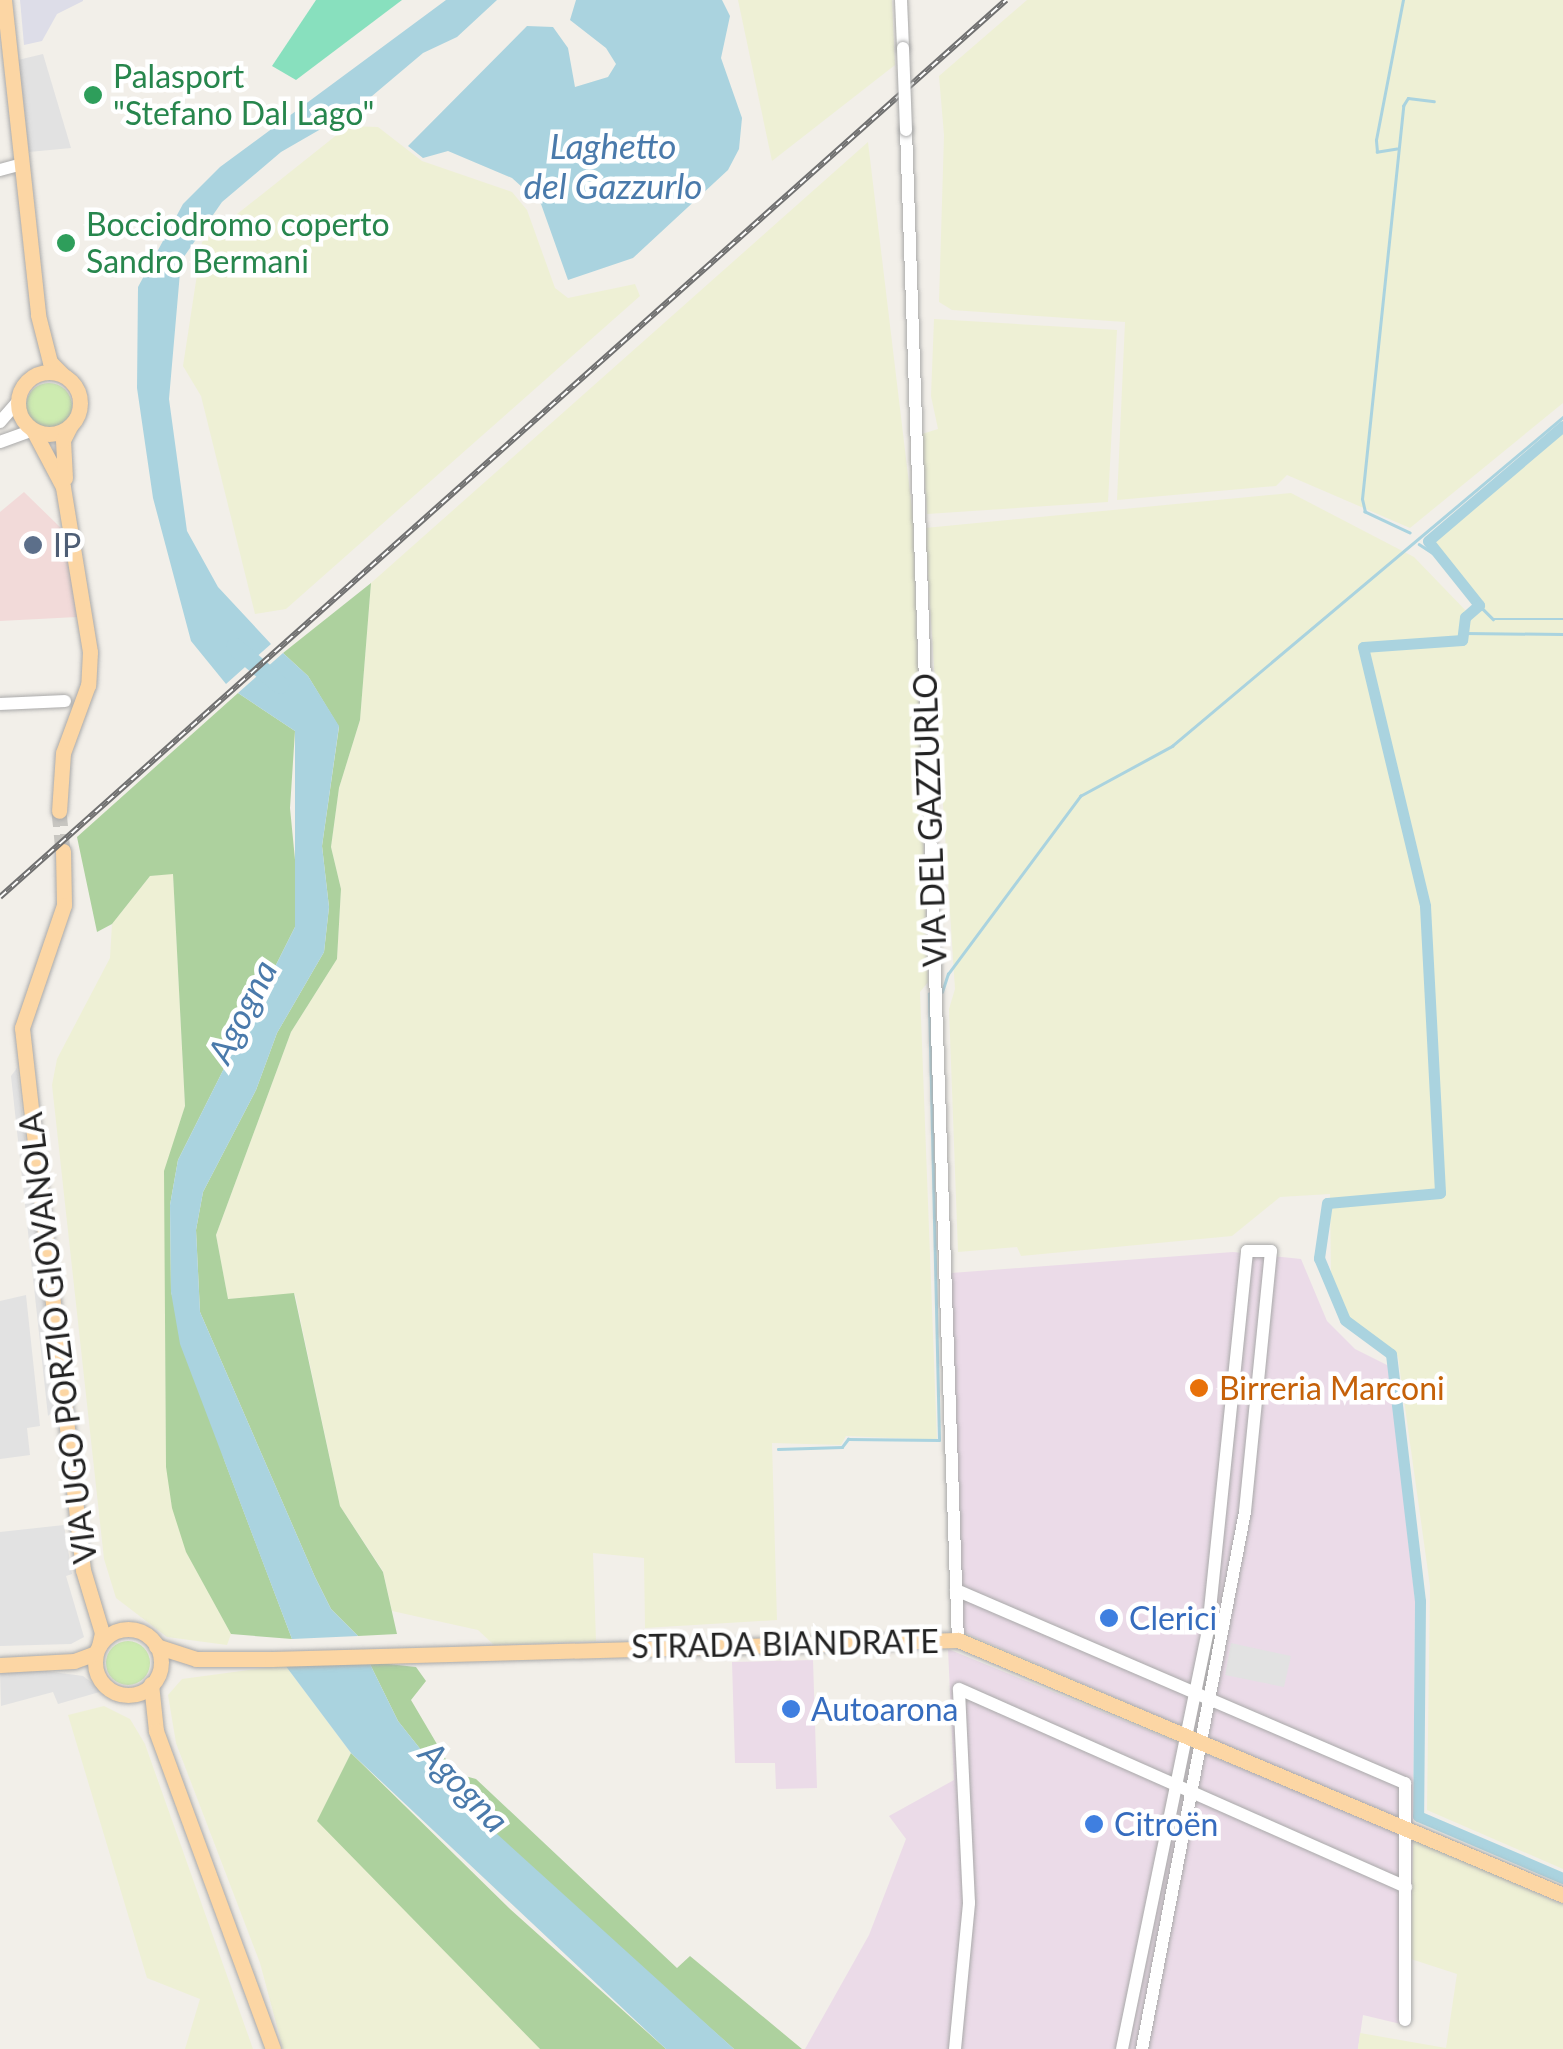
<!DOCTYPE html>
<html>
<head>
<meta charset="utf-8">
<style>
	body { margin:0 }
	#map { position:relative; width:1563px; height:2049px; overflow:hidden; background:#f2efe9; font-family:Lato,sans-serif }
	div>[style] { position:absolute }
	.commercial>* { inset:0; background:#f2dad9 }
	.industrial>* { inset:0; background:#ebdbe8 }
	.farmland>* { inset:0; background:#eef0d5 }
	.grass>* { inset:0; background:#cdebb0 }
	.round { border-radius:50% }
	.forest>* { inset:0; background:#add19e }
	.pitch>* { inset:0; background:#88e0be }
	.parking>* { inset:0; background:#e2e2e2 }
	.plaza>* { inset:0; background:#dddde8 }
	.water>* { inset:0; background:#aad3df }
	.stream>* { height:2.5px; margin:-1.25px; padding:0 1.25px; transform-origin:1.25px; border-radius:1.25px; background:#aad3df }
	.canal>* { height:11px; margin:-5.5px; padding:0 5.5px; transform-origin:5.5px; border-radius:5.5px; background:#aad3df }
	.river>* { height:18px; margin:-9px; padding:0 9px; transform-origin:9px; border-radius:9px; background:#aad3df }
	.major-tunnel>* { height:15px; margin-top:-7.5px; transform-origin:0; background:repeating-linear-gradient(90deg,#c8c6c1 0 15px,transparent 0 23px) }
	.roads { filter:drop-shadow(0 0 2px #a9a9a9) drop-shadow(0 0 2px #a9a9a9) }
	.minor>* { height:12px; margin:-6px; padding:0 6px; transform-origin:6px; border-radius:6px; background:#fff }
	.major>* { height:15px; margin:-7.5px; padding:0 7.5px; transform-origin:7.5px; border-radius:7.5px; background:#fcd6a4 }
	.major>.ring { margin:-7.5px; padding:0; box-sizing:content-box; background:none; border:15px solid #fcd6a4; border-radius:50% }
	.rail>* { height:6px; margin-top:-3px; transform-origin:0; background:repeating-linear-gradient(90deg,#fff 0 8px,#707070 0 16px); box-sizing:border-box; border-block:2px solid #707070 }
	.bridges { filter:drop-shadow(0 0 2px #a9a9a9) drop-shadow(0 0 2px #a9a9a9) }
	.minor-bridge>* { height:12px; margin:-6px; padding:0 6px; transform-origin:6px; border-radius:6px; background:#fff }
	.dots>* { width:28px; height:28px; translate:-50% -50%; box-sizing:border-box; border:5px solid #fff; border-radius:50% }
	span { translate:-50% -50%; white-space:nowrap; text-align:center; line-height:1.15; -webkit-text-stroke:9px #fff; paint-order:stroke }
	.leisure-label { font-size:32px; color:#27864d }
	.left { translate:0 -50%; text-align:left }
	.service-label { font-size:32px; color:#4e5e75 }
	.street-label { font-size:32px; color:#222 }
	.food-label { font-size:32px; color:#c56008 }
	.shop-label { font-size:32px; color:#366cbe }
	.water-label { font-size:35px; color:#4a7aab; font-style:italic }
</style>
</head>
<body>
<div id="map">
	<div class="commercial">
		<div style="clip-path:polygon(24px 492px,63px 530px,77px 617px,0 621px,0 512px)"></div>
	</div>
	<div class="industrial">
		<div style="clip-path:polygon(1233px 1252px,1301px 1259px,1327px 1321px,1355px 1349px,1389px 1366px,1415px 1600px,1413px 1826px,963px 1632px,951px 1273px)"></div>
		<div style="clip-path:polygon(948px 1649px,1413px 1838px,1409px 2026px,1363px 2015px,1358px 2049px,805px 2049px,869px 1935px,906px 1839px,889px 1816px,954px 1780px)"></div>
		<div style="clip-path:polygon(813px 1660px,817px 1788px,776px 1789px,775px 1763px,735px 1763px,732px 1662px)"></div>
	</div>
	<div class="farmland">
		<div style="clip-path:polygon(738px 0,892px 0,895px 65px,772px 161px)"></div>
		<div style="clip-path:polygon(1027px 0,1563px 0,1563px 403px,1410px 528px,1287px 475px,1276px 486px,1117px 500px,1125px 322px,952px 310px,939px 302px,944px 135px,939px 76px)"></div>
		<div style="clip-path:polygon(348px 126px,378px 127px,422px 161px,512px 192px,527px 210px,555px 288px,568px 298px,635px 284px,640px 296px,286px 609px,255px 614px,201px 396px,183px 366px,202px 242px)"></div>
		<div style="clip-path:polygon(868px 142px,913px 517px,928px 982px,920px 992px,937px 1440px,846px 1436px,841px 1445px,772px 1443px,777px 1620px,645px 1628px,644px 1558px,593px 1553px,596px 1641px,494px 1645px,478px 1630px,392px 1611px,383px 1571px,340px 1506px,295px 1294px,228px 1299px,216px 1235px,291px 1032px,337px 959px,341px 889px,331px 847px,339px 788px,360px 720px,371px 583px)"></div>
		<div style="clip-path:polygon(934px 319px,1117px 330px,1108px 502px,927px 514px,922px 434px,938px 429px,931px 396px)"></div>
		<div style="clip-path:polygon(1563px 432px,1563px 1869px,1427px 1810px,1430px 1586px,1398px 1357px,1348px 1316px,1331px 1275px,1330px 1194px,1280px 1197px,1232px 1236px,1021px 1256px,1017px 1247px,958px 1252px,949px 1009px,955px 989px,925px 528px,1291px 493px,1414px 557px,1469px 614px,1480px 613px,1484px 603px,1433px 544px)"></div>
		<div style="clip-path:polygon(173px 873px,185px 1106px,165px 1171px,166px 1467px,186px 1551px,231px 1634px,227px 1645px,167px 1637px,116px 1598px,104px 1559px,52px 1085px,57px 1059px,110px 958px,112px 924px,150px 876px)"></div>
		<div style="clip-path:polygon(285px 1665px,351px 1753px,318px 1821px,540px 2049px,283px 2049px,260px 1963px,176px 1743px,168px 1695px,182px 1679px)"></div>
		<div style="clip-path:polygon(104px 1706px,130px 1719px,145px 1744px,253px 2049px,185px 2049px,200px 1999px,147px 1978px,68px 1715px)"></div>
		<div style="clip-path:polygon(1413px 1838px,1563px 1905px,1563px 2049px,1358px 2049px,1360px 2033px,1446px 2048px,1457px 1974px,1411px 1959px)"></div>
	</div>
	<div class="grass">
		<div class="round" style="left:26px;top:383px;width:46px;height:46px"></div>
		<div class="round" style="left:106px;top:1641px;width:44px;height:44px"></div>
	</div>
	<div class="forest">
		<div style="clip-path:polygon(371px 583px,360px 720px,339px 788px,331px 847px,341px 889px,337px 959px,291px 1032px,216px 1235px,228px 1299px,294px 1293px,340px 1506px,383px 1572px,397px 1634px,358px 1636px,331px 1609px,315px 1577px,200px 1312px,196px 1230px,203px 1192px,256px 1090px,277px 1033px,324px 952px,329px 907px,322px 846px,339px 727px,308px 676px,283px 653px)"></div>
		<div style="clip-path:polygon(238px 693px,295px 731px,290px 808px,299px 901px,295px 927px,178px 1160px,170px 1205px,171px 1292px,225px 1462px,292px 1639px,231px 1634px,186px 1552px,172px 1508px,166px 1467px,164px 1171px,185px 1106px,173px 874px,150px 876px,112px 924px,97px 932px,77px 837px)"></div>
		<div style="clip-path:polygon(369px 1662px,416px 1667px,426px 1681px,411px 1700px,454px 1773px,476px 1779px,677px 1968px,690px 1956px,802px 2049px,734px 2049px,532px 1870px,464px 1804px,398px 1721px)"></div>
		<div style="clip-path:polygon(351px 1753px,510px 1909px,666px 2049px,540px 2049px,317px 1821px)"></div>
	</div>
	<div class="pitch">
		<div style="clip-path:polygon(316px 0,402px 0,296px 80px,272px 66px)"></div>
	</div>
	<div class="parking">
		<div style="clip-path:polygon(43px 54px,71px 148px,29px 152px,18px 60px)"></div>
		<div style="clip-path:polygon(17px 1068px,56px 1409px,48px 1416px,11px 1076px)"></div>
		<div style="clip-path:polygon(26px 1295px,40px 1426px,27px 1428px,30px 1455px,0 1459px,0 1301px)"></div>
		<div style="clip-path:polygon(64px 1525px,72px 1574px,66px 1576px,84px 1637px,71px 1644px,0 1646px,0 1532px)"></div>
		<div style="clip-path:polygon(1231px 1643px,1291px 1656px,1284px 1687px,1225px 1675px)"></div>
		<div style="clip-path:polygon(38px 1670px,83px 1676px,103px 1691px,58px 1704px,53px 1692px,1px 1706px,0 1672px)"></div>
	</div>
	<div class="plaza">
		<div style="clip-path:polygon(20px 0,83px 0,83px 1px,57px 14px,42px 41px,24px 45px)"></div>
	</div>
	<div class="water">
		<div style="clip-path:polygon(446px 0,497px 0,457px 37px,423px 53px,359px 107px,281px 152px,222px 202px,181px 261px,169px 399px,187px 531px,218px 587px,271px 644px,226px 684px,191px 641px,153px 498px,137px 388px,138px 287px,183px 204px,220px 167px)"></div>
		<div style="clip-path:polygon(576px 0,722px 0,730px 16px,721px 58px,742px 118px,739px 149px,728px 170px,633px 258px,568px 280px,541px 204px,512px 178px,448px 151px,423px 158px,408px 146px,527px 26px,553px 27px,568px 48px,575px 87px,608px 77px,616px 64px,606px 48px,570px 20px)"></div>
		<div style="clip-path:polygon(283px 653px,308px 676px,339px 726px,322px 846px,329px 907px,324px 952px,277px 1033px,256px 1090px,203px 1192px,196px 1230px,200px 1312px,315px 1577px,331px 1609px,358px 1636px,292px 1639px,180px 1344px,171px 1292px,170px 1205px,178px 1160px,295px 927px,295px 731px,238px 693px)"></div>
		<div style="clip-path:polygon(369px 1662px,398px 1721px,464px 1804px,734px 2049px,666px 2049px,351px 1753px,285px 1665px)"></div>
	</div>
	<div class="stream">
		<div style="left:1397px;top:149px;width:20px;rotate:171deg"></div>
		<div style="left:1377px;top:152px;width:12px;rotate:-95deg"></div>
		<div style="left:1376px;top:140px;width:143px;rotate:-79.1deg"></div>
		<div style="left:1410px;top:533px;width:50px;rotate:-155deg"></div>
		<div style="left:1365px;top:512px;width:13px;rotate:-103deg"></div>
		<div style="left:1362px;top:499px;width:395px;rotate:-84deg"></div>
		<div style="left:1403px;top:106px;width:9px;rotate:-58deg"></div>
		<div style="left:1408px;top:98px;width:26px;rotate:7deg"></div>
		<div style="left:1419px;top:544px;width:20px;rotate:33deg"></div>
		<div style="left:1479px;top:605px;width:20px;rotate:45deg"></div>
		<div style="left:1493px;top:619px;width:70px"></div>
		<div style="left:1465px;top:633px;width:98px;rotate:0.6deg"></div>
		<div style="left:942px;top:992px;width:19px;rotate:-72deg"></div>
		<div style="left:948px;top:974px;width:222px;rotate:-53.4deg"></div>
		<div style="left:1080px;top:796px;width:105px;rotate:-28.5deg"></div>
		<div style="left:1172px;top:746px;width:511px;rotate:-40.08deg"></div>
		<div style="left:778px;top:1449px;width:64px;rotate:-1.8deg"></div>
		<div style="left:842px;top:1447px;width:10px;rotate:-53deg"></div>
		<div style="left:848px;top:1439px;width:91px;rotate:0.6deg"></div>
		<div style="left:939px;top:1440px;width:446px;rotate:-91.3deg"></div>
	</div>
	<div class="canal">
		<div style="left:1563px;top:426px;width:177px;rotate:139.6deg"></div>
		<div style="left:1428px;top:541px;width:82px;rotate:51.4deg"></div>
		<div style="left:1479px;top:605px;width:18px;rotate:139deg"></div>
		<div style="left:1465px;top:617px;width:23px;rotate:97deg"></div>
		<div style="left:1462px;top:640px;width:99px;rotate:176deg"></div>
		<div style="left:1363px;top:647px;width:266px;rotate:76.5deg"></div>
		<div style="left:1425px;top:906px;width:287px;rotate:87deg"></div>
		<div style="left:1440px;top:1193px;width:113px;rotate:174.9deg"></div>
		<div style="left:1327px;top:1203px;width:56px;rotate:98.3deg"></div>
		<div style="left:1319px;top:1258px;width:67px;rotate:67.2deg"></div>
		<div style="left:1345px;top:1320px;width:57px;rotate:36.5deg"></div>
		<div style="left:1391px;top:1354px;width:249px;rotate:83.3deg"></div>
		<div style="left:1420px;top:1601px;width:215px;rotate:90.5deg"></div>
		<div style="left:1418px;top:1816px;width:158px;rotate:23.2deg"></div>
	</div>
	<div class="river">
		<div style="left:235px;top:647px;width:59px;rotate:40.2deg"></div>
	</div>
	<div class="major-tunnel">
		<div style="left:59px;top:811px;width:40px;rotate:84.3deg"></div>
	</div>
	<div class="roads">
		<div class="minor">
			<div style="left:901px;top:0;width:48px;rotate:87.6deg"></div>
			<div style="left:906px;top:130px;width:1511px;rotate:88.03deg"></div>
			<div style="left:0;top:170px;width:23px;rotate:-15deg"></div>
			<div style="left:0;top:422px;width:28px;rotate:-49deg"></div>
			<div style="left:0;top:442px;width:35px;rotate:-20deg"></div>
			<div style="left:0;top:704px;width:65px;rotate:-2.6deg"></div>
			<div style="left:956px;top:1590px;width:489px;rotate:23.3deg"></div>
			<div style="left:1405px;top:1783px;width:237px;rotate:90deg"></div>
			<div style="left:955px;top:2049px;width:147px;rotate:-84.5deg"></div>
			<div style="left:969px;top:1903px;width:214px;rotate:-92.7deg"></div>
			<div style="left:959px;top:1689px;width:489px;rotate:23.9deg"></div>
			<div style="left:1122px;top:2049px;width:429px;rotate:-78.4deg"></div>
			<div style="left:1208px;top:1629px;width:380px;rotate:-84.1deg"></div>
			<div style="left:1247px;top:1251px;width:24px"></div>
			<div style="left:1271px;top:1251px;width:262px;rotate:95.7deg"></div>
			<div style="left:1245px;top:1512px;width:547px;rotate:100.86deg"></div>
		</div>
		<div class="major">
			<div style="left:4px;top:0;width:317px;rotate:83.8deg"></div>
			<div style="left:38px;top:315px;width:49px;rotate:75.7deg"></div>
			<div style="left:50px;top:362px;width:18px;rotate:45deg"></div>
			<div class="ring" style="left:18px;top:372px;width:47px;height:47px"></div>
			<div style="left:33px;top:430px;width:64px;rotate:62.2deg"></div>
			<div style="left:63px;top:487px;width:167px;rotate:80.7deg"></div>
			<div style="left:90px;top:652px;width:33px;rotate:93deg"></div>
			<div style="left:88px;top:685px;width:72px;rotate:110.2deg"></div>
			<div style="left:63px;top:753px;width:58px;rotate:93.9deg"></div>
			<div style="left:65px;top:478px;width:38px;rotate:-93deg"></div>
			<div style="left:63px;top:440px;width:16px;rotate:-63deg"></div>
			<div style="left:63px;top:851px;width:54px;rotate:88.9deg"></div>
			<div style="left:64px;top:905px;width:130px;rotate:108.9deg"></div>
			<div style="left:22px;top:1028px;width:545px;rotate:83.58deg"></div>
			<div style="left:83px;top:1570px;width:66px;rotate:73.2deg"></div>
			<div style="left:102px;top:1633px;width:13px;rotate:103deg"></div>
			<div class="ring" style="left:95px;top:1629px;width:51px;height:51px"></div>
			<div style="left:156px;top:1646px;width:42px;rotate:18deg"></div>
			<div style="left:196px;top:1659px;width:76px"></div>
			<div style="left:272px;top:1659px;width:686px;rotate:-1.59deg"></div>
			<div style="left:958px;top:1640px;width:657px;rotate:22.85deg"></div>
			<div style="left:0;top:1665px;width:74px;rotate:-3.1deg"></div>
			<div style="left:74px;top:1661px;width:23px;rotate:-20deg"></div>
			<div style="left:151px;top:1684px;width:47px;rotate:83.9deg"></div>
			<div style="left:156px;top:1731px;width:339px;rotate:69.8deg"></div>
		</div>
	</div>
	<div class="rail">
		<div style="left:0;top:897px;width:1348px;rotate:-41.72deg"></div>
	</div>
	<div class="bridges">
		<div class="minor-bridge">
			<div style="left:903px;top:48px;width:82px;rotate:87.9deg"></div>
		</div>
	</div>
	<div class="dots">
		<div style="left:93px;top:95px;background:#2e9e5b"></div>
		<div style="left:66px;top:243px;background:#2e9e5b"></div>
		<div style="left:33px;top:545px;background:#5c6f8a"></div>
		<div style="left:1199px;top:1388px;background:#e8710a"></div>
		<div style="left:1109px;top:1618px;background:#3f7fe0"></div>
		<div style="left:791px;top:1709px;background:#3f7fe0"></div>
		<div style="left:1094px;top:1824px;background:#3f7fe0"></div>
	</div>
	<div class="leisure-label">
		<span class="left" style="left:113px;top:95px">Palasport<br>"Stefano Dal Lago"</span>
		<span class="left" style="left:86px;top:243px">Bocciodromo coperto<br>Sandro Bermani</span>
	</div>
	<div class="service-label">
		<span class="left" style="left:53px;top:545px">IP</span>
	</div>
	<div class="street-label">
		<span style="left:930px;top:820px;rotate:-92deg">VIA DEL GAZZURLO</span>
		<span style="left:58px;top:1338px;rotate:-97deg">VIA UGO PORZIO GIOVANOLA</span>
		<span style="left:785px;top:1644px;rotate:-1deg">STRADA BIANDRATE</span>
	</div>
	<div class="food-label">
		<span class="left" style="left:1219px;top:1388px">Birreria Marconi</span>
	</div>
	<div class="shop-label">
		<span class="left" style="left:1129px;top:1618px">Clerici</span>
		<span class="left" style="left:811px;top:1709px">Autoarona</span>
		<span class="left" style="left:1114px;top:1824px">Citroën</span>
	</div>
	<div class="water-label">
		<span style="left:613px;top:165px">Laghetto<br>del Gazzurlo</span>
		<span style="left:241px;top:1011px;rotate:-63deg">Agogna</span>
		<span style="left:465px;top:1786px;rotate:46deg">Agogna</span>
	</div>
</div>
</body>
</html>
